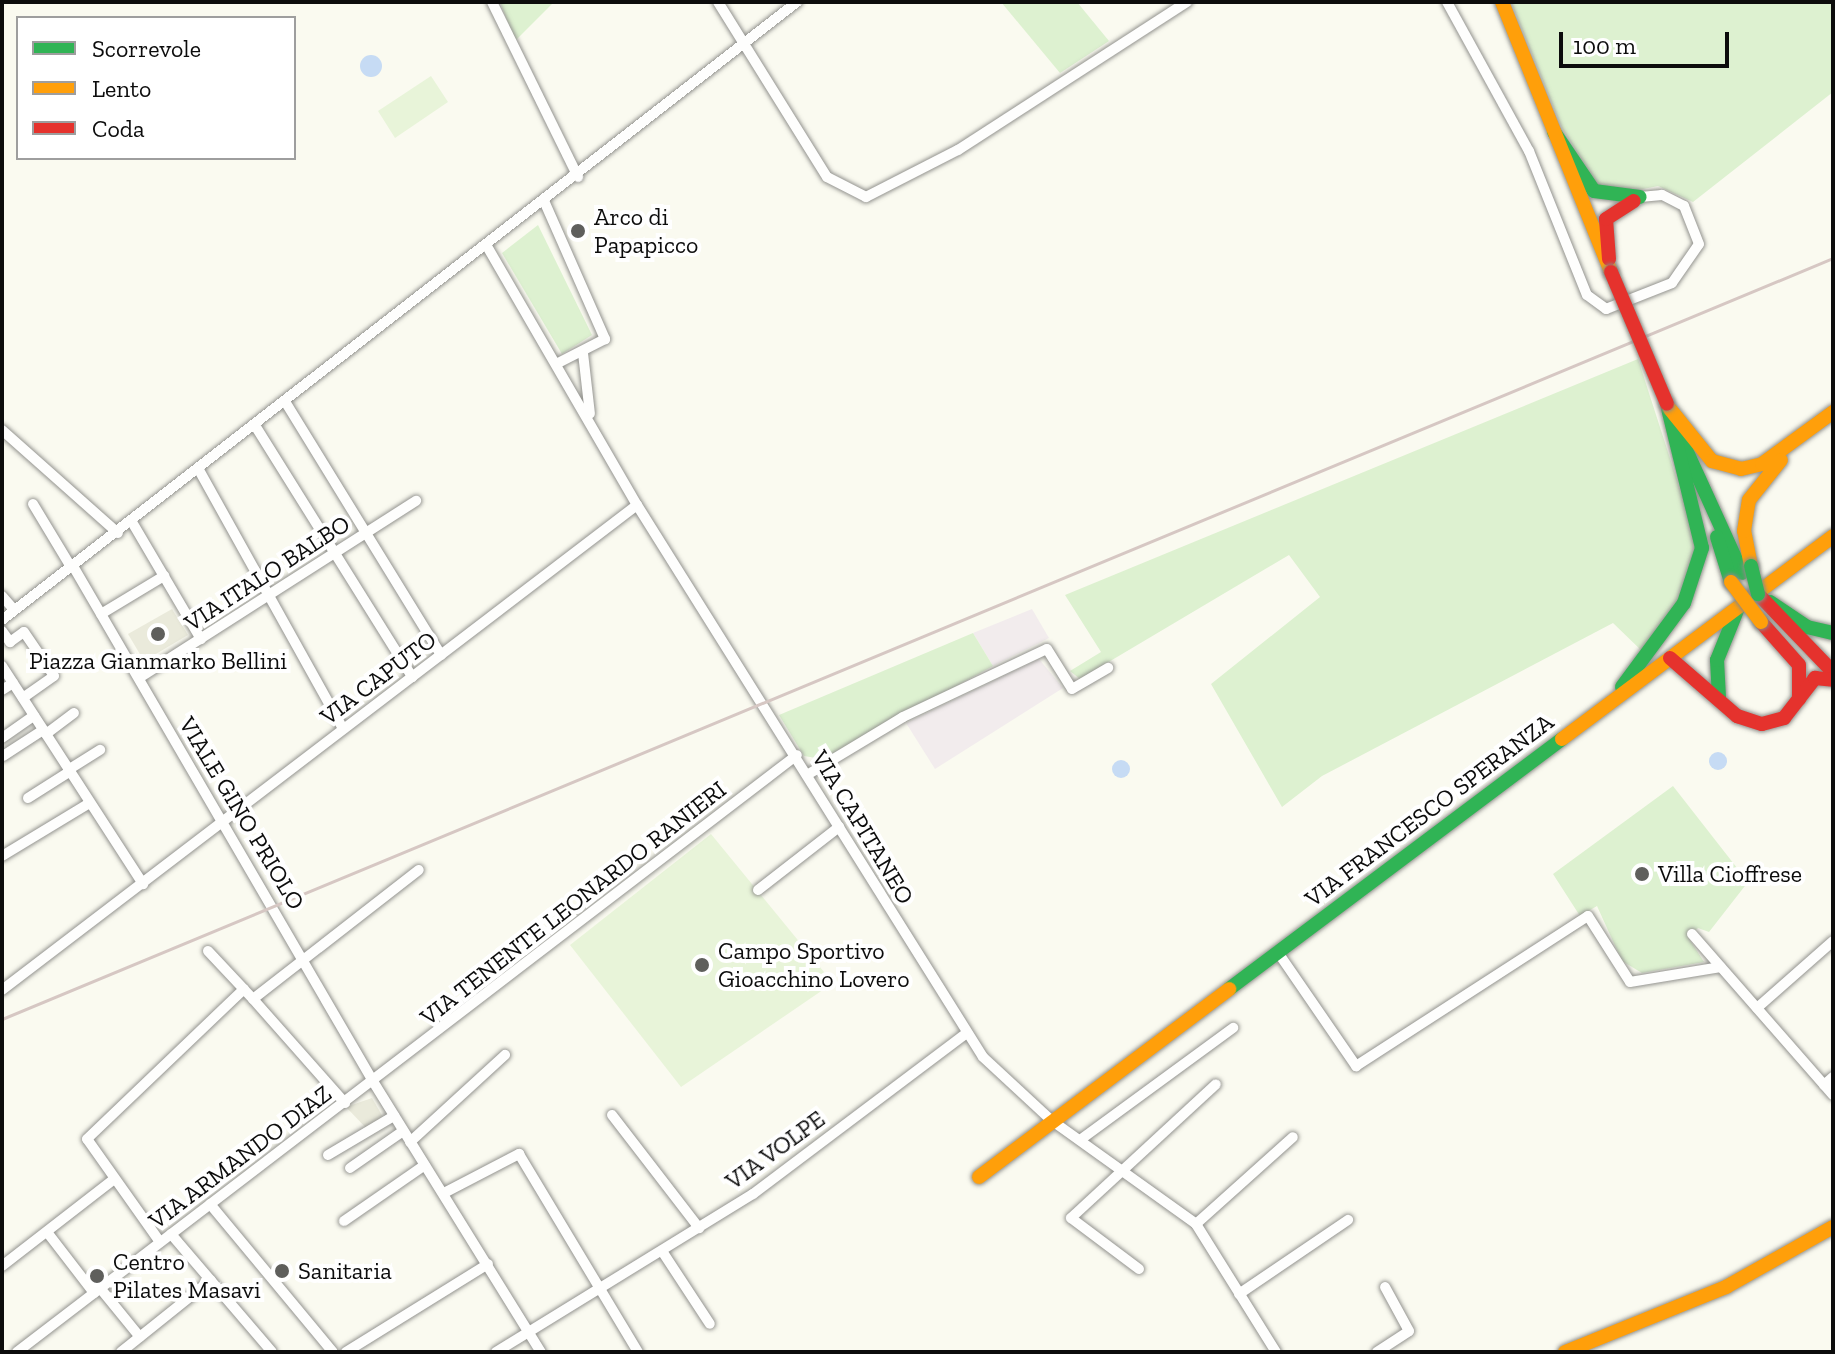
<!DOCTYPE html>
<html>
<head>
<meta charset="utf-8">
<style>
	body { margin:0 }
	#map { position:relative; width:1835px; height:1354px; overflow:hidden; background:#fafaf0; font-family:"Zilla Slab",serif }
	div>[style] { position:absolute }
	.industrial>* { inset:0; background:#f2eced }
	.green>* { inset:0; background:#ddf1d0 }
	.pitch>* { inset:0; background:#e8f4d9 }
	.plaza>* { inset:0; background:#eaeadb }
	.water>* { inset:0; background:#c6dbf4 }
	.round { border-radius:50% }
	.roads { filter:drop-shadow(0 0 2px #93938f) drop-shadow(0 0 2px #93938f) }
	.street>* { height:10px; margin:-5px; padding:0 5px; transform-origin:5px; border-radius:5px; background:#fefefd }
	.fast>* { height:14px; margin:-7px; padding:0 7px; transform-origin:7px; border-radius:7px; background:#30b455 }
	.slow>* { height:14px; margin:-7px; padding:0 7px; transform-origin:7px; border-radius:7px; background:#ff9f0a }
	.jam>* { height:14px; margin:-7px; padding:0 7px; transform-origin:7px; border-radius:7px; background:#e5322d }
	.rail>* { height:3px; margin:-1.5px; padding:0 1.5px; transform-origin:1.5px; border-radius:1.5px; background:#d6c7c3 }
	.bridges { filter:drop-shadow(0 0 2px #8a8a85) drop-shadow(0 0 2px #8a8a85) }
	.fast-bridge>* { height:14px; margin:-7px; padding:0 7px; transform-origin:7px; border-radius:7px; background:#30b455 }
	.slow-bridge>* { height:14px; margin:-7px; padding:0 7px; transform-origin:7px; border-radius:7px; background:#ff9f0a }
	.jam-bridge>* { height:14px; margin:-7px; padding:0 7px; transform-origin:7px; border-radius:7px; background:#e5322d }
	.dots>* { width:22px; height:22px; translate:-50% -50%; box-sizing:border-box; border:4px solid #fff; border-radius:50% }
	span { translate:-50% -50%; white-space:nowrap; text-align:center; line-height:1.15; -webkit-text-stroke:8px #fff; paint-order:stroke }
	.poi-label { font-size:24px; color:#0c0c0c }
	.left { translate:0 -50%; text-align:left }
	.street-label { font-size:24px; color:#0c0c0c }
	.frame { position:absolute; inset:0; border:4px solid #0c0c0c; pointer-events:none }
	.legend { position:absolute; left:16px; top:16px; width:280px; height:144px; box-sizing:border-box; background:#fff; border:2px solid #9e9e9e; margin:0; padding:10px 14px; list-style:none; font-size:24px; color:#0c0c0c }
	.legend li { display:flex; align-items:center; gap:16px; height:40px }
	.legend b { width:40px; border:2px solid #9e9e9e }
	.scale { position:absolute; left:1559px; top:32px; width:170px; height:36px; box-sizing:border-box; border:4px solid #0c0c0c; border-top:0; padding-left:10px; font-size:24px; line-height:28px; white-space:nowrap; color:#0c0c0c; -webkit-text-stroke:6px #fff; paint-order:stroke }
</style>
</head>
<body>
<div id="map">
	<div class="industrial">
		<div style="clip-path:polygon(1032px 609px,1049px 638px,993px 666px,973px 633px)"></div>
		<div style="clip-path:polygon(1039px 659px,1063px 688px,935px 769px,906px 723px)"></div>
	</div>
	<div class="green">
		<div style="clip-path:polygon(500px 2px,554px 2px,515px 41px)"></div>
		<div style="clip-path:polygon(1001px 2px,1077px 2px,1109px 41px,1060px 73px)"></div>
		<div style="clip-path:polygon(1511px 2px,1833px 2px,1833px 92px,1693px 202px,1658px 186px,1624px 193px,1600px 188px,1562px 128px)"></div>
		<div style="clip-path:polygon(538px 225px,592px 335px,562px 354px,502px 253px)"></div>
		<div style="clip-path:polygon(1638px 359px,1697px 542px,1683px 596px,1643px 652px,1613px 623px,1322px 776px,1282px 807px,1211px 684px,1320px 597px,1289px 555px,1080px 679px,1070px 671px,1101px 652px,1065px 595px)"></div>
		<div style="clip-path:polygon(973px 633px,993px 666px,822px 759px,804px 756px,779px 715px)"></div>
		<div style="clip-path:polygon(1673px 786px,1748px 882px,1709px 932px,1698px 928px,1688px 937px,1704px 962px,1642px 973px,1622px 961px,1597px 906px,1580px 916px,1553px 874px)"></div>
	</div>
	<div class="pitch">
		<div style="clip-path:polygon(431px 76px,448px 102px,395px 138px,378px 111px)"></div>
		<div style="clip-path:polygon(711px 834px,833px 983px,681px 1087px,570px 945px)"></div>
	</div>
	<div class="plaza">
		<div style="clip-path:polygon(172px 609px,188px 635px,144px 661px,128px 634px)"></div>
		<div style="clip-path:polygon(372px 1098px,383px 1117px,367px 1129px,346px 1107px)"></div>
	</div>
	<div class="water">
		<div class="round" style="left:360px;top:55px;width:22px;height:22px"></div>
		<div class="round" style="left:1709px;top:752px;width:18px;height:18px"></div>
		<div class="round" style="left:1112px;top:760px;width:18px;height:18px"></div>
	</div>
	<div class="roads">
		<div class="street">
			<div style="left:492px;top:2px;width:195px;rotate:63.8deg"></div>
			<div style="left:718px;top:2px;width:206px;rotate:58.1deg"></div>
			<div style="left:827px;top:177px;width:44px;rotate:27.1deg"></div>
			<div style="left:866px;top:197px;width:103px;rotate:-27.1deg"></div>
			<div style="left:958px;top:150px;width:273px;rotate:-32.9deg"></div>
			<div style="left:1447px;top:2px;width:170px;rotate:61.2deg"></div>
			<div style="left:1529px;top:151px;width:155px;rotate:68.1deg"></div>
			<div style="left:1587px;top:295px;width:24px;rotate:36deg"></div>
			<div style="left:1606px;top:309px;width:71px;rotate:-21.5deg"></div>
			<div style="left:1672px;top:283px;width:47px;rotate:-55.3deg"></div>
			<div style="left:1699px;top:244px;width:41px;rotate:-111.5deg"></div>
			<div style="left:1684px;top:206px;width:25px;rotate:-153deg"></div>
			<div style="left:1662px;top:195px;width:22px;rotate:175deg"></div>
			<div style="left:545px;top:203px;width:149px;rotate:66.2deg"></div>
			<div style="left:605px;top:339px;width:53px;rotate:152.9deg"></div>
			<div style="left:488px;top:248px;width:297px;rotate:59.9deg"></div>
			<div style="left:637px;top:505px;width:651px;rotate:57.92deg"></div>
			<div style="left:983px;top:1057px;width:93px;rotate:42.8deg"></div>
			<div style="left:1051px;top:1120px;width:178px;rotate:35.6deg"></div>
			<div style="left:1196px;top:1224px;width:151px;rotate:58deg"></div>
			<div style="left:583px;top:353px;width:61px;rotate:83.5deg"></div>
			<div style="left:286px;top:403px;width:296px;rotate:58.4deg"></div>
			<div style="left:256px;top:427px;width:295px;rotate:58deg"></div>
			<div style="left:2px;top:430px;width:155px;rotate:41.6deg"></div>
			<div style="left:199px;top:470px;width:296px;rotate:60.9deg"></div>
			<div style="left:33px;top:504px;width:74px;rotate:58.9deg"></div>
			<div style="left:132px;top:522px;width:136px;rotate:59.5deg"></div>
			<div style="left:73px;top:566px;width:598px;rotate:59.79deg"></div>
			<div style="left:374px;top:1083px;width:317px;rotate:58.2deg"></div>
			<div style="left:2px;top:596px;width:18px;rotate:49deg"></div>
			<div style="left:101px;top:614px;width:74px;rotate:-31.1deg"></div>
			<div style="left:2px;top:620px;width:1007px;rotate:-37.86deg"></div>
			<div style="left:2px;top:631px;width:14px;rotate:54deg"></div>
			<div style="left:10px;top:642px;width:17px;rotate:-36deg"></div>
			<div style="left:24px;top:632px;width:53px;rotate:55.7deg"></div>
			<div style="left:54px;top:676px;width:38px;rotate:145deg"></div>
			<div style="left:2px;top:666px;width:260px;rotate:57.1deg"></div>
			<div style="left:139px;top:678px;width:329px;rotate:-32.6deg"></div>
			<div style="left:2px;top:690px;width:13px;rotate:-32deg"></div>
			<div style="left:46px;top:734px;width:35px;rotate:-37deg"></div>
			<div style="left:2px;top:738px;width:39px;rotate:-35deg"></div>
			<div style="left:3px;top:756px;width:48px;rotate:-33deg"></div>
			<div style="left:68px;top:770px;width:38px;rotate:-32deg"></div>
			<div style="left:807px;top:775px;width:112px;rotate:-31.1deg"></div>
			<div style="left:903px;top:717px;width:159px;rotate:-25.3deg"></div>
			<div style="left:1047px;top:649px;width:47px;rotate:58deg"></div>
			<div style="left:1072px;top:689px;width:42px;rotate:-30.3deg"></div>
			<div style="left:28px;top:798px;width:49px;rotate:-32.4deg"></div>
			<div style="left:2px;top:856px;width:100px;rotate:-31.2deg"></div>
			<div style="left:758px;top:890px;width:103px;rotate:-37.9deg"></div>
			<div style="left:1692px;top:934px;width:214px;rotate:48.8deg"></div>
			<div style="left:208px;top:951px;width:66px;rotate:46.8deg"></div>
			<div style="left:253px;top:999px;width:210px;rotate:-37.9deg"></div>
			<div style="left:1277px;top:951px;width:140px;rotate:55.5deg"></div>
			<div style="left:1356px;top:1066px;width:276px;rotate:-32.9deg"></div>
			<div style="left:1588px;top:916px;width:78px;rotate:57.5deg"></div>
			<div style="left:1630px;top:982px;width:92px;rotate:-9.4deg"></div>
			<div style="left:2px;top:990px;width:799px;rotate:-37.37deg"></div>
			<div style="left:253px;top:999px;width:139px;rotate:48.5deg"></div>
			<div style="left:1757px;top:1008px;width:101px;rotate:-41.4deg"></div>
			<div style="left:1824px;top:1085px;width:12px;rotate:-42deg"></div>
			<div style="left:612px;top:1115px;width:143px;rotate:52.4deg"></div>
			<div style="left:1080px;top:1140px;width:190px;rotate:-36.2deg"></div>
			<div style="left:410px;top:1142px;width:129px;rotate:-42.5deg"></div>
			<div style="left:328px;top:1155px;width:77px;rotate:-30.6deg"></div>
			<div style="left:350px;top:1168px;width:65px;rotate:-34.9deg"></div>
			<div style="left:444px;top:1193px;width:85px;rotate:-27.5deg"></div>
			<div style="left:519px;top:1154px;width:231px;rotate:59deg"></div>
			<div style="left:210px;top:1204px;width:192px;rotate:50.3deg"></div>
			<div style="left:344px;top:1221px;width:98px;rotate:-34.7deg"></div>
			<div style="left:1196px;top:1224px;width:130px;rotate:-41.9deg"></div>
			<div style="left:47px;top:1232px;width:77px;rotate:52.4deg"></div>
			<div style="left:171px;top:1234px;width:155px;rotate:49.4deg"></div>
			<div style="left:160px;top:1242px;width:126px;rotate:-125.3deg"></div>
			<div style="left:87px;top:1139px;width:217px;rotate:-43.7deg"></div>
			<div style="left:662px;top:1251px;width:87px;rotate:56.7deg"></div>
			<div style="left:2px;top:1266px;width:140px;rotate:-37.8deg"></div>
			<div style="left:1139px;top:1269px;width:85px;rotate:-143.1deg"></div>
			<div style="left:1071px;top:1218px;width:197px;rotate:-42.7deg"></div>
			<div style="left:100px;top:1288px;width:63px;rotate:50.8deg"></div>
			<div style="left:1239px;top:1294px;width:132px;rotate:-34.2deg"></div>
			<div style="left:17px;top:1352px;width:982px;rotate:-37.43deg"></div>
			<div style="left:121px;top:1352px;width:115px;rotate:-38.7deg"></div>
			<div style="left:346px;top:1352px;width:167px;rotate:-31.8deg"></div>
			<div style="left:496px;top:1352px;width:302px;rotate:-31.6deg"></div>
			<div style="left:753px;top:1194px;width:268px;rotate:-37deg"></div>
			<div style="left:1377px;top:1352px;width:38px;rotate:-33deg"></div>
			<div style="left:1409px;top:1331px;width:50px;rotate:-118.6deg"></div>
		</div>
		<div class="fast">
			<div style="left:1554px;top:132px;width:71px;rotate:55.9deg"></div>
			<div style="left:1594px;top:191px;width:46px;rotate:7.4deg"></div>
			<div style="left:1681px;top:439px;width:147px;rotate:65.5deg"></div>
			<div style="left:1717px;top:537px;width:47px;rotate:72.7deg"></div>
			<div style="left:1770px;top:602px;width:45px;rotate:34deg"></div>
			<div style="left:1807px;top:627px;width:27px;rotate:13deg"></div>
			<div style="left:1622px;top:687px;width:104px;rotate:-53.6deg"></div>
			<div style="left:1684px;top:603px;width:58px;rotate:-71.9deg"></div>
			<div style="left:1702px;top:548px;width:148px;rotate:-103.7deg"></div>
			<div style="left:1719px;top:698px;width:38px;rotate:-93deg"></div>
			<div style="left:1717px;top:660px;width:56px;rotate:-68deg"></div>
			<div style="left:1229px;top:989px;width:416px;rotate:-36.9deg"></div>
		</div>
		<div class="slow">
			<div style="left:1502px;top:2px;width:291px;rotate:68deg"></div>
			<div style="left:1670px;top:409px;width:67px;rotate:51.1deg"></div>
			<div style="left:1712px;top:461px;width:30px;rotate:15deg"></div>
			<div style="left:1741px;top:469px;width:22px;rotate:-13deg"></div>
			<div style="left:1762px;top:464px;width:88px;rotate:-36.2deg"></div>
			<div style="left:1751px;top:566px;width:36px;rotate:-101deg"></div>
			<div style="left:1744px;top:531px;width:31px;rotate:-81deg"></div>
			<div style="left:1749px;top:500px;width:51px;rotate:-51.3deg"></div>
			<div style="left:1562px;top:739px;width:339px;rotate:-36.8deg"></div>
			<div style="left:979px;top:1177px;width:313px;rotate:-36.9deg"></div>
			<div style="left:1565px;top:1352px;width:174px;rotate:-22deg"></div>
			<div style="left:1726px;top:1287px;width:123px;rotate:-29.3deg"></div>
		</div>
		<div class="jam">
			<div style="left:1609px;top:259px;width:40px;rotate:-94.3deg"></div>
			<div style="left:1606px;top:219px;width:33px;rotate:-33deg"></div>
			<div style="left:1758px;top:594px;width:108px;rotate:46.1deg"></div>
			<div style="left:1761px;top:622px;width:57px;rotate:48.5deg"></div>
			<div style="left:1799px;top:665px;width:34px;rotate:90deg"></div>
			<div style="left:1670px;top:658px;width:89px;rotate:40.9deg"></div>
			<div style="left:1737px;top:716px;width:26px;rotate:18deg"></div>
			<div style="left:1762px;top:724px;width:23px;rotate:-15deg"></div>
			<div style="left:1784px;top:718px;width:51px;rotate:-52.2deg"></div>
			<div style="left:1815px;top:678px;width:18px;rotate:6deg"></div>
		</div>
	</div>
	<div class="rail">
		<div style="left:2px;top:1019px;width:1983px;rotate:-22.57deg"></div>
	</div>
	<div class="bridges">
		<div class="fast-bridge">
			<div style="left:1751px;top:566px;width:29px;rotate:76deg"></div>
		</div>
		<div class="slow-bridge">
			<div style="left:1731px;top:582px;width:50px;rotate:53.1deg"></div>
		</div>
		<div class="jam-bridge">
			<div style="left:1611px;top:272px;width:143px;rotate:67deg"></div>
		</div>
	</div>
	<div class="dots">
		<div style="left:578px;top:231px;background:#5f5f5c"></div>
		<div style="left:158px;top:634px;background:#5f5f5c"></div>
		<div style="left:1642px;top:874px;background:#5f5f5c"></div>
		<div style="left:702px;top:965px;background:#5f5f5c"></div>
		<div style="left:282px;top:1271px;background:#5f5f5c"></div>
		<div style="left:97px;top:1276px;background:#5f5f5c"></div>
	</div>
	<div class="poi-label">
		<span class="left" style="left:594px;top:231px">Arco di<br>Papapicco</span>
		<span style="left:158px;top:661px">Piazza Gianmarko Bellini</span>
		<span class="left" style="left:1658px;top:874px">Villa Cioffrese</span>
		<span class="left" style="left:718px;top:965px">Campo Sportivo<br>Gioacchino Lovero</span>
		<span class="left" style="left:113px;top:1276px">Centro<br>Pilates Masavi</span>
		<span class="left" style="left:298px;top:1271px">Sanitaria</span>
	</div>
	<div class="street-label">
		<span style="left:267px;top:573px;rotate:-33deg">VIA ITALO BALBO</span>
		<span style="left:378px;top:678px;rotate:-37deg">VIA CAPUTO</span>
		<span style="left:1429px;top:810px;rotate:-37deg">VIA FRANCESCO SPERANZA</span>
		<span style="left:242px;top:813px;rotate:59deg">VIALE GINO PRIOLO</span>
		<span style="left:863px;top:827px;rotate:59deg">VIA CAPITANEO</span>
		<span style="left:573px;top:903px;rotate:-38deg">VIA TENENTE LEONARDO RANIERI</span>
		<span style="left:775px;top:1150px;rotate:-36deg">VIA VOLPE</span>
		<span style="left:240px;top:1157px;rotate:-37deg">VIA ARMANDO DIAZ</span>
	</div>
	<div class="frame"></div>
	<ul class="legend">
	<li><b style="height:10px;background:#30b455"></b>Scorrevole</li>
	<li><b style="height:10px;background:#ff9f0a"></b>Lento</li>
	<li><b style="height:10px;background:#e5322d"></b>Coda</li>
	</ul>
	<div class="scale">100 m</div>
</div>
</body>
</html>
